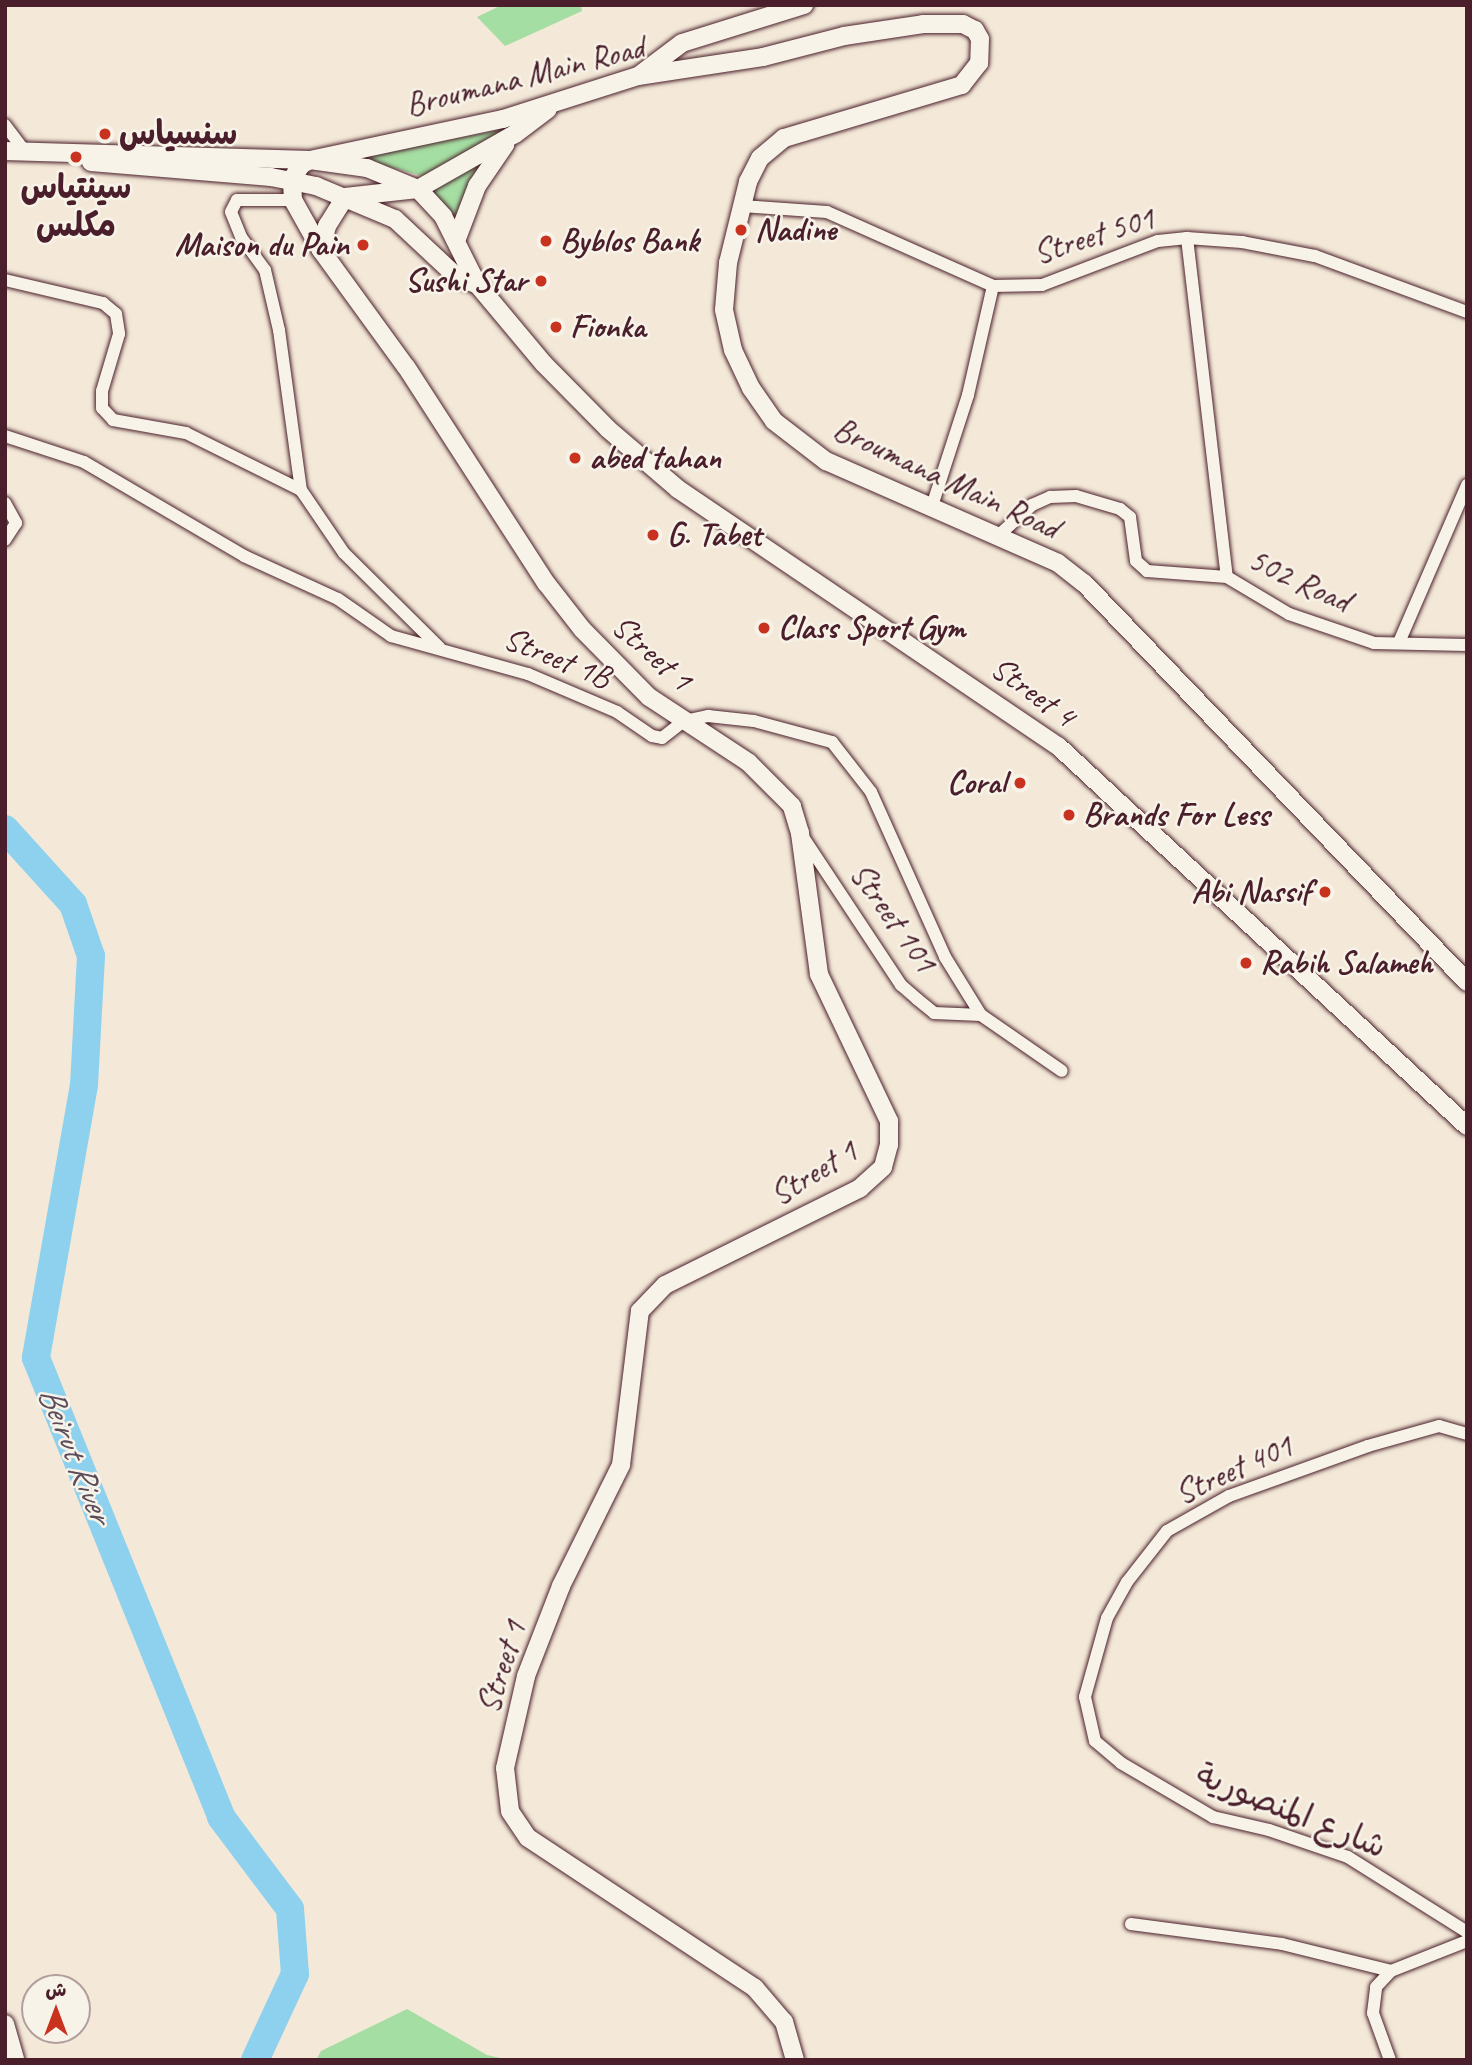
<!DOCTYPE html>
<html>
<head>
<meta charset="utf-8">
<style>
	body { margin:0 }
	#map { position:relative; width:1472px; height:2065px; overflow:hidden; background:#f4e9d8; font-family:Caveat,"Playpen Sans Arabic",sans-serif }
	div>[style] { position:absolute }
	.green>* { inset:0; background:#a5dea2 }
	.river>* { height:28px; margin:-14px; padding:0 14px; transform-origin:14px; border-radius:14px; background:#8dd1ee }
	.roads { filter:drop-shadow(0 0 2px #4a1f2b) drop-shadow(0 0 2px #4a1f2b) }
	.street>* { height:12px; margin:-6px; padding:0 6px; transform-origin:6px; border-radius:6px; background:#f7f3e8 }
	.secondary>* { height:18px; margin:-9px; padding:0 9px; transform-origin:9px; border-radius:9px; background:#f7f3e8 }
	.dots>* { width:19px; height:19px; translate:-50% -50%; box-sizing:border-box; border:4px solid #f7f3e8; border-radius:50% }
	span { translate:-50% -50%; white-space:nowrap; text-align:center; line-height:1.15; -webkit-text-stroke:5px #f7f3e8; paint-order:stroke }
	.street-label { font-size:33px; color:#4a1f2b }
	.poi-label { font-size:33px; color:#4a1f2b; font-weight:700 }
	.left { translate:0 -50%; text-align:left }
	.right { translate:-100% -50%; text-align:right }
	.water-label { font-size:35px; color:#5b4c5c; font-style:italic }
	.frame { position:absolute; inset:0; border:7px solid #4a1f2b; pointer-events:none }
	.north { position:absolute; left:21px; top:1974px; width:70px; height:70px; box-sizing:border-box; background:#f7f3e8; border:2px solid #b29e9c; border-radius:50%; rotate:0deg; font-size:19px; font-weight:700; line-height:28px; text-align:center; color:#4a1f2b }
	.north::after { content:''; display:block; margin:auto; width:24px; height:32px; background:#c8321e; clip-path:polygon(50% 0,100% 100%,50% 72%,0 100%) }
</style>
</head>
<body>
<div id="map">
	<div class="green">
		<div style="clip-path:polygon(502px 5px,581px 5px,582px 11px,505px 46px,477px 17px)"></div>
		<div style="clip-path:polygon(520px 126px,423px 176px,356px 158px)"></div>
		<div style="clip-path:polygon(491px 157px,469px 183px,458px 223px,430px 192px)"></div>
		<div style="clip-path:polygon(407px 2009px,487px 2055px,509px 2060px,316px 2060px,321px 2051px)"></div>
	</div>
	<div class="river">
		<div style="left:5px;top:829px;width:101px;rotate:47.8deg"></div>
		<div style="left:73px;top:904px;width:55px;rotate:70.9deg"></div>
		<div style="left:91px;top:956px;width:129px;rotate:93.1deg"></div>
		<div style="left:84px;top:1085px;width:277px;rotate:100deg"></div>
		<div style="left:36px;top:1358px;width:495px;rotate:68deg"></div>
		<div style="left:221px;top:1817px;width:115px;rotate:53.1deg"></div>
		<div style="left:290px;top:1909px;width:65px;rotate:85.6deg"></div>
		<div style="left:295px;top:1974px;width:95px;rotate:114.9deg"></div>
	</div>
	<div class="roads">
		<div class="street">
			<div style="left:5px;top:125px;width:34px;rotate:53deg"></div>
			<div style="left:293px;top:200px;width:56px;rotate:180deg"></div>
			<div style="left:237px;top:200px;width:13px;rotate:117deg"></div>
			<div style="left:231px;top:212px;width:27px;rotate:68deg"></div>
			<div style="left:241px;top:237px;width:41px;rotate:54deg"></div>
			<div style="left:265px;top:270px;width:62px;rotate:76.9deg"></div>
			<div style="left:279px;top:330px;width:162px;rotate:82.2deg"></div>
			<div style="left:301px;top:490px;width:76px;rotate:55.7deg"></div>
			<div style="left:344px;top:553px;width:134px;rotate:44.7deg"></div>
			<div style="left:742px;top:206px;width:85px;rotate:4deg"></div>
			<div style="left:827px;top:212px;width:182px;rotate:24deg"></div>
			<div style="left:993px;top:286px;width:49px;rotate:-1.2deg"></div>
			<div style="left:1042px;top:285px;width:124px;rotate:-20.8deg"></div>
			<div style="left:1158px;top:241px;width:29px;rotate:-6deg"></div>
			<div style="left:1187px;top:238px;width:55px;rotate:4.2deg"></div>
			<div style="left:1242px;top:242px;width:74px;rotate:10.9deg"></div>
			<div style="left:1315px;top:256px;width:162px;rotate:20.2deg"></div>
			<div style="left:1187px;top:238px;width:341px;rotate:83.3deg"></div>
			<div style="left:5px;top:280px;width:101px;rotate:13.2deg"></div>
			<div style="left:103px;top:303px;width:17px;rotate:40deg"></div>
			<div style="left:116px;top:314px;width:20px;rotate:81deg"></div>
			<div style="left:119px;top:334px;width:59px;rotate:106.6deg"></div>
			<div style="left:102px;top:391px;width:17px;rotate:90deg"></div>
			<div style="left:102px;top:408px;width:16px;rotate:47deg"></div>
			<div style="left:113px;top:420px;width:74px;rotate:10.1deg"></div>
			<div style="left:186px;top:433px;width:128px;rotate:26.4deg"></div>
			<div style="left:5px;top:436px;width:83px;rotate:18.2deg"></div>
			<div style="left:84px;top:462px;width:186px;rotate:30.4deg"></div>
			<div style="left:244px;top:556px;width:103px;rotate:24.6deg"></div>
			<div style="left:338px;top:599px;width:65px;rotate:34.9deg"></div>
			<div style="left:391px;top:636px;width:142px;rotate:15.5deg"></div>
			<div style="left:528px;top:674px;width:97px;rotate:23.1deg"></div>
			<div style="left:617px;top:712px;width:42px;rotate:34.4deg"></div>
			<div style="left:652px;top:736px;width:10px;rotate:11deg"></div>
			<div style="left:662px;top:738px;width:28px;rotate:-38deg"></div>
			<div style="left:684px;top:721px;width:25px;rotate:-12deg"></div>
			<div style="left:708px;top:716px;width:46px;rotate:6.2deg"></div>
			<div style="left:754px;top:721px;width:81px;rotate:15.1deg"></div>
			<div style="left:832px;top:742px;width:63px;rotate:52deg"></div>
			<div style="left:871px;top:792px;width:181px;rotate:65.8deg"></div>
			<div style="left:945px;top:957px;width:68px;rotate:58.2deg"></div>
			<div style="left:5px;top:503px;width:23px;rotate:61deg"></div>
			<div style="left:16px;top:523px;width:20px;rotate:123deg"></div>
			<div style="left:932px;top:506px;width:117px;rotate:-72deg"></div>
			<div style="left:968px;top:395px;width:112px;rotate:-77.1deg"></div>
			<div style="left:999px;top:535px;width:45px;rotate:-42.3deg"></div>
			<div style="left:1032px;top:505px;width:20px;rotate:-24deg"></div>
			<div style="left:1050px;top:497px;width:26px;rotate:-2deg"></div>
			<div style="left:1076px;top:496px;width:46px;rotate:16.5deg"></div>
			<div style="left:1120px;top:509px;width:13px;rotate:39deg"></div>
			<div style="left:1130px;top:517px;width:44px;rotate:82.2deg"></div>
			<div style="left:1136px;top:561px;width:15px;rotate:42deg"></div>
			<div style="left:1147px;top:571px;width:80px;rotate:4.3deg"></div>
			<div style="left:1227px;top:577px;width:72px;rotate:30.8deg"></div>
			<div style="left:1289px;top:614px;width:90px;rotate:18.8deg"></div>
			<div style="left:1374px;top:643px;width:93px;rotate:1.2deg"></div>
			<div style="left:1400px;top:640px;width:169px;rotate:-66.6deg"></div>
			<div style="left:803px;top:837px;width:178px;rotate:56.5deg"></div>
			<div style="left:901px;top:985px;width:21px;rotate:41deg"></div>
			<div style="left:917px;top:999px;width:22px;rotate:39deg"></div>
			<div style="left:934px;top:1013px;width:47px;rotate:2.4deg"></div>
			<div style="left:981px;top:1015px;width:98px;rotate:34.7deg"></div>
			<div style="left:1467px;top:1434px;width:29px;rotate:-164deg"></div>
			<div style="left:1439px;top:1426px;width:74px;rotate:164.3deg"></div>
			<div style="left:1368px;top:1446px;width:148px;rotate:160.2deg"></div>
			<div style="left:1229px;top:1496px;width:71px;rotate:150.6deg"></div>
			<div style="left:1167px;top:1531px;width:65px;rotate:128.1deg"></div>
			<div style="left:1127px;top:1582px;width:41px;rotate:119.1deg"></div>
			<div style="left:1107px;top:1618px;width:82px;rotate:105.6deg"></div>
			<div style="left:1085px;top:1697px;width:45px;rotate:77.2deg"></div>
			<div style="left:1095px;top:1741px;width:34px;rotate:40deg"></div>
			<div style="left:1121px;top:1763px;width:107px;rotate:30.4deg"></div>
			<div style="left:1213px;top:1817px;width:57px;rotate:13.1deg"></div>
			<div style="left:1269px;top:1830px;width:83px;rotate:18.9deg"></div>
			<div style="left:1348px;top:1857px;width:141px;rotate:32.2deg"></div>
			<div style="left:1131px;top:1924px;width:152px;rotate:7.5deg"></div>
			<div style="left:1282px;top:1944px;width:112px;rotate:13.9deg"></div>
			<div style="left:1390px;top:2060px;width:50px;rotate:-109.9deg"></div>
			<div style="left:1373px;top:2013px;width:26px;rotate:-83deg"></div>
			<div style="left:1376px;top:1987px;width:22px;rotate:-47deg"></div>
			<div style="left:1391px;top:1971px;width:82px;rotate:-21.5deg"></div>
		</div>
		<div class="secondary">
			<div style="left:641px;top:74px;width:51px;rotate:-37.1deg"></div>
			<div style="left:682px;top:43px;width:128px;rotate:-17.3deg"></div>
			<div style="left:5px;top:151px;width:305px;rotate:1.7deg"></div>
			<div style="left:310px;top:160px;width:197px;rotate:-12deg"></div>
			<div style="left:503px;top:119px;width:142px;rotate:-17.7deg"></div>
			<div style="left:638px;top:76px;width:126px;rotate:-8.6deg"></div>
			<div style="left:763px;top:57px;width:84px;rotate:-14.5deg"></div>
			<div style="left:844px;top:36px;width:80px;rotate:-8.6deg"></div>
			<div style="left:923px;top:24px;width:40px"></div>
			<div style="left:963px;top:24px;width:13px;rotate:27deg"></div>
			<div style="left:975px;top:30px;width:10px;rotate:61deg"></div>
			<div style="left:980px;top:39px;width:24px;rotate:92deg"></div>
			<div style="left:979px;top:63px;width:28px;rotate:128deg"></div>
			<div style="left:962px;top:85px;width:186px;rotate:163.4deg"></div>
			<div style="left:784px;top:138px;width:31px;rotate:140deg"></div>
			<div style="left:760px;top:158px;width:27px;rotate:117deg"></div>
			<div style="left:748px;top:182px;width:83px;rotate:103.9deg"></div>
			<div style="left:728px;top:263px;width:47px;rotate:94.9deg"></div>
			<div style="left:724px;top:310px;width:41px;rotate:77.3deg"></div>
			<div style="left:733px;top:350px;width:42px;rotate:64.7deg"></div>
			<div style="left:751px;top:388px;width:40px;rotate:55.1deg"></div>
			<div style="left:774px;top:421px;width:66px;rotate:37.6deg"></div>
			<div style="left:826px;top:461px;width:253px;rotate:23.7deg"></div>
			<div style="left:1058px;top:563px;width:33px;rotate:38deg"></div>
			<div style="left:1084px;top:583px;width:553px;rotate:46.17deg"></div>
			<div style="left:91px;top:162px;width:181px;rotate:4.8deg"></div>
			<div style="left:271px;top:177px;width:46px;rotate:11.3deg"></div>
			<div style="left:316px;top:186px;width:86px;rotate:22.7deg"></div>
			<div style="left:395px;top:219px;width:86px;rotate:43.1deg"></div>
			<div style="left:458px;top:278px;width:20px;rotate:18deg"></div>
			<div style="left:456px;top:241px;width:59px;rotate:-69.1deg"></div>
			<div style="left:477px;top:186px;width:50px;rotate:-55.7deg"></div>
			<div style="left:321px;top:250px;width:25px;rotate:-76deg"></div>
			<div style="left:327px;top:226px;width:34px;rotate:-58deg"></div>
			<div style="left:345px;top:197px;width:73px;rotate:-6.3deg"></div>
			<div style="left:418px;top:189px;width:112px;rotate:-29.6deg"></div>
			<div style="left:515px;top:134px;width:41px;rotate:-37.1deg"></div>
			<div style="left:5px;top:2024px;width:37px;rotate:74deg"></div>
			<div style="left:795px;top:2060px;width:40px;rotate:-106deg"></div>
			<div style="left:784px;top:2022px;width:45px;rotate:-130.5deg"></div>
			<div style="left:755px;top:1988px;width:272px;rotate:-146.5deg"></div>
			<div style="left:528px;top:1838px;width:32px;rotate:-124deg"></div>
			<div style="left:510px;top:1811px;width:43px;rotate:-96.6deg"></div>
			<div style="left:505px;top:1768px;width:94px;rotate:-77.1deg"></div>
			<div style="left:526px;top:1676px;width:97px;rotate:-68.7deg"></div>
			<div style="left:561px;top:1586px;width:135px;rotate:-63.6deg"></div>
			<div style="left:621px;top:1465px;width:155px;rotate:-83deg"></div>
			<div style="left:640px;top:1311px;width:36px;rotate:-46deg"></div>
			<div style="left:665px;top:1285px;width:218px;rotate:-26.4deg"></div>
			<div style="left:860px;top:1188px;width:31px;rotate:-42deg"></div>
			<div style="left:883px;top:1167px;width:23px;rotate:-75deg"></div>
			<div style="left:889px;top:1145px;width:24px;rotate:-90deg"></div>
			<div style="left:889px;top:1121px;width:163px;rotate:-115.5deg"></div>
			<div style="left:819px;top:974px;width:142px;rotate:-97.7deg"></div>
			<div style="left:800px;top:833px;width:28px;rotate:-107deg"></div>
			<div style="left:792px;top:806px;width:62px;rotate:-135deg"></div>
			<div style="left:748px;top:762px;width:118px;rotate:-146.7deg"></div>
			<div style="left:649px;top:697px;width:95px;rotate:-134.6deg"></div>
			<div style="left:582px;top:629px;width:58px;rotate:-128deg"></div>
			<div style="left:546px;top:583px;width:257px;rotate:-122.9deg"></div>
			<div style="left:406px;top:367px;width:145px;rotate:-126deg"></div>
			<div style="left:321px;top:250px;width:57px;rotate:-119.2deg"></div>
			<div style="left:293px;top:200px;width:21px;rotate:-93deg"></div>
			<div style="left:292px;top:179px;width:17px;rotate:-57deg"></div>
			<div style="left:301px;top:165px;width:10px;rotate:-29deg"></div>
			<div style="left:310px;top:160px;width:58px;rotate:8deg"></div>
			<div style="left:367px;top:168px;width:55px;rotate:22.4deg"></div>
			<div style="left:418px;top:189px;width:37px;rotate:47deg"></div>
			<div style="left:443px;top:216px;width:76px;rotate:63.4deg"></div>
			<div style="left:477px;top:284px;width:104px;rotate:50.1deg"></div>
			<div style="left:544px;top:364px;width:91px;rotate:45.4deg"></div>
			<div style="left:608px;top:429px;width:92px;rotate:40.6deg"></div>
			<div style="left:678px;top:489px;width:459px;rotate:34.1deg"></div>
			<div style="left:1058px;top:746px;width:558px;rotate:42.9deg"></div>
		</div>
	</div>
	<div class="dots">
		<div style="left:105px;top:134px;background:#c8321e"></div>
		<div style="left:76px;top:157px;background:#c8321e"></div>
		<div style="left:741px;top:230px;background:#c8321e"></div>
		<div style="left:546px;top:241px;background:#c8321e"></div>
		<div style="left:363px;top:245px;background:#c8321e"></div>
		<div style="left:541px;top:281px;background:#c8321e"></div>
		<div style="left:556px;top:327px;background:#c8321e"></div>
		<div style="left:575px;top:458px;background:#c8321e"></div>
		<div style="left:653px;top:535px;background:#c8321e"></div>
		<div style="left:764px;top:628px;background:#c8321e"></div>
		<div style="left:1020px;top:783px;background:#c8321e"></div>
		<div style="left:1069px;top:815px;background:#c8321e"></div>
		<div style="left:1325px;top:892px;background:#c8321e"></div>
		<div style="left:1246px;top:963px;background:#c8321e"></div>
	</div>
	<div class="street-label">
		<span style="left:525px;top:77px;rotate:-14deg">Broumana Main Road</span>
		<span style="left:1094px;top:236px;rotate:-17deg">Street 501</span>
		<span style="left:946px;top:479px;rotate:25deg">Broumana Main Road</span>
		<span style="left:1299px;top:581px;rotate:25deg">502 Road</span>
		<span style="left:652px;top:653px;rotate:42deg">Street 1</span>
		<span style="left:557px;top:658px;rotate:22deg">Street 1B</span>
		<span style="left:1033px;top:692px;rotate:36deg">Street 4</span>
		<span style="left:893px;top:918px;rotate:55deg">Street 101</span>
		<span style="left:814px;top:1173px;rotate:-31deg">Street 1</span>
		<span style="left:1234px;top:1470px;rotate:-24deg">Street 401</span>
		<span style="left:502px;top:1667px;rotate:-72deg">Street 1</span>
		<span style="left:1291px;top:1811px;rotate:22deg">شارع المنصورية</span>
	</div>
	<div class="poi-label">
		<span class="left" style="left:119px;top:134px">سنسياس</span>
		<span style="left:76px;top:207px">سينتياس<br>مكلس</span>
		<span class="left" style="left:755px;top:230px">Nadine</span>
		<span class="left" style="left:560px;top:241px">Byblos Bank</span>
		<span class="right" style="left:349px;top:245px">Maison du Pain</span>
		<span class="right" style="left:527px;top:281px">Sushi Star</span>
		<span class="left" style="left:570px;top:327px">Fionka</span>
		<span class="left" style="left:589px;top:458px">abed tahan</span>
		<span class="left" style="left:667px;top:535px">G. Tabet</span>
		<span class="left" style="left:778px;top:628px">Class Sport Gym</span>
		<span class="right" style="left:1006px;top:783px">Coral</span>
		<span class="left" style="left:1083px;top:815px">Brands For Less</span>
		<span class="right" style="left:1311px;top:892px">Abi Nassif</span>
		<span class="left" style="left:1260px;top:963px">Rabih Salameh</span>
	</div>
	<div class="water-label">
		<span style="left:75px;top:1454px;rotate:68deg">Beirut River</span>
	</div>
	<div class="frame"></div>
	<div class="north">ش</div>
</div>
</body>
</html>
